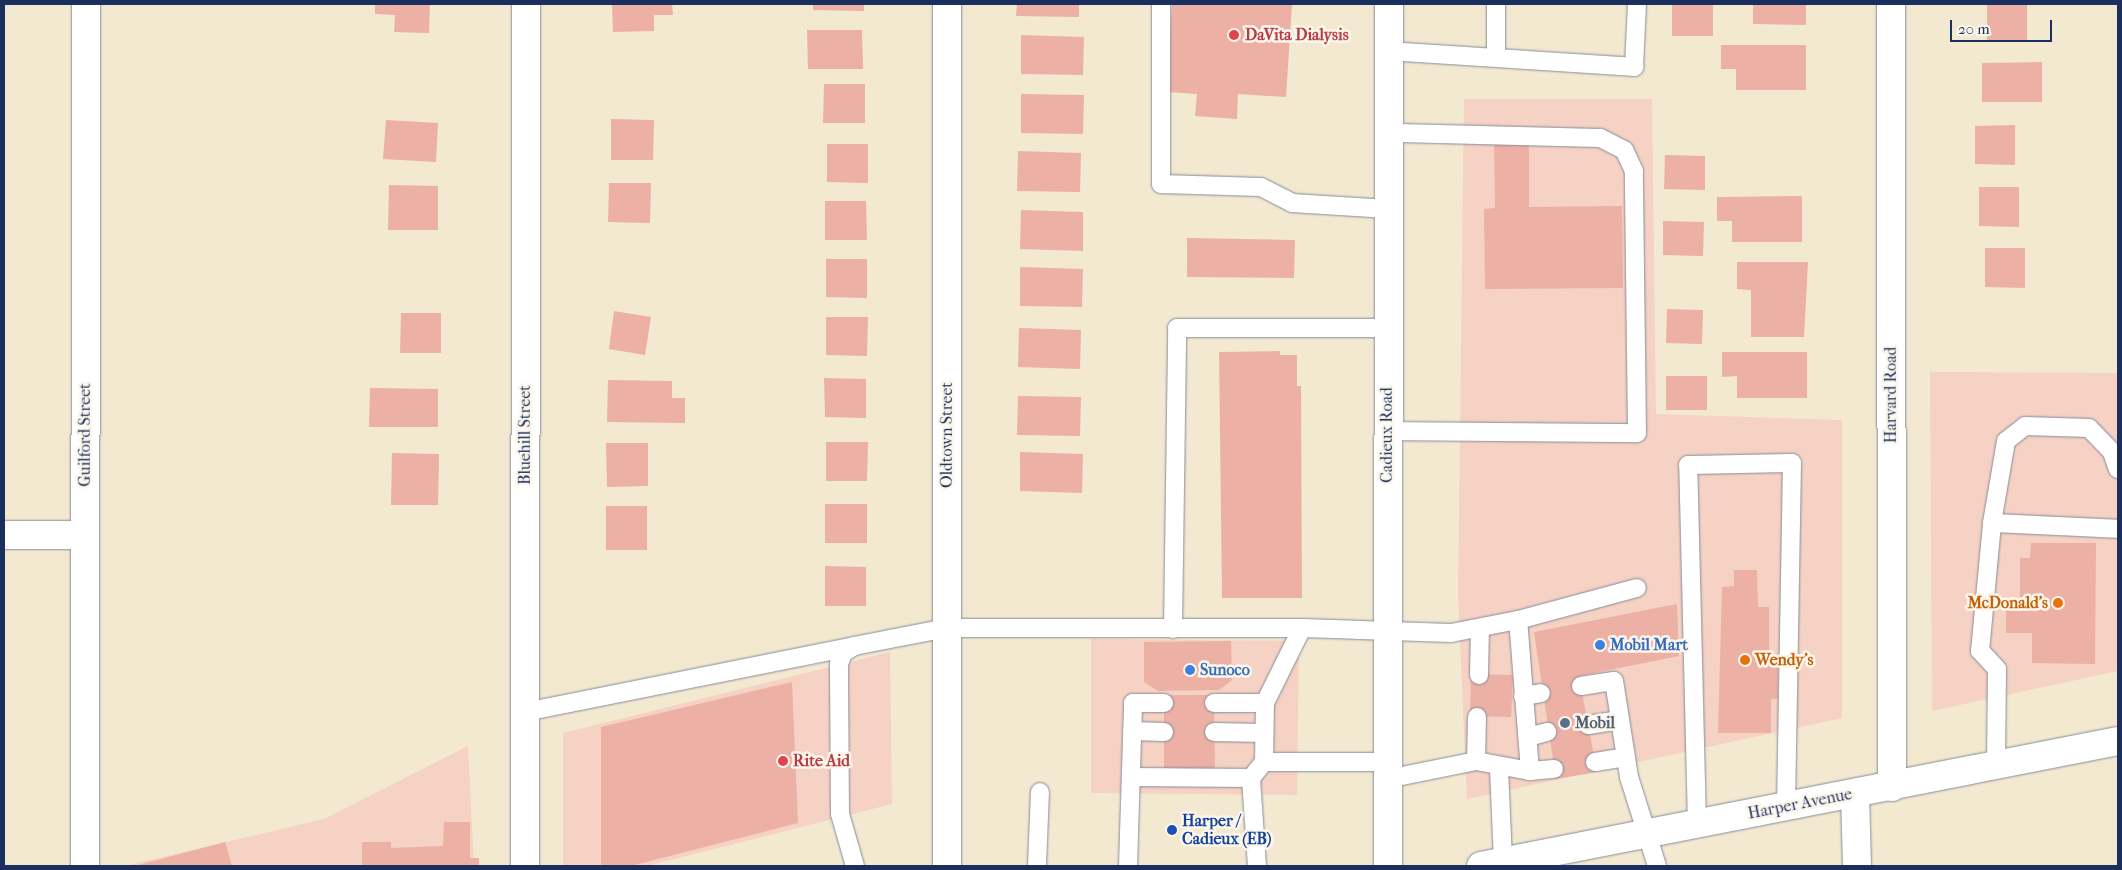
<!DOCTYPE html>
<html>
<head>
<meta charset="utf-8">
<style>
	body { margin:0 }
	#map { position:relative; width:2122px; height:870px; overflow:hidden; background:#f3e9d1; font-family:"IM FELL French Canon",serif }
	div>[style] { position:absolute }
	.built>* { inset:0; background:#f5d2c3 }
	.building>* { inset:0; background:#ecb0a5 }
	.roads { filter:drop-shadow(0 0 1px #878c98) drop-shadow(0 0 1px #878c98) }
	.service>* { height:18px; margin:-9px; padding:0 9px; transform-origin:9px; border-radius:9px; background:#fff }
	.minor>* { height:28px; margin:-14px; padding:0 14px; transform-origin:14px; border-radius:14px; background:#fff }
	.tertiary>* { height:28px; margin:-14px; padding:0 14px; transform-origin:14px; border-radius:14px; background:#fff }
	.secondary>* { height:28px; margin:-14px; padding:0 14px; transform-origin:14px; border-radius:14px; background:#fff }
	.dots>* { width:14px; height:14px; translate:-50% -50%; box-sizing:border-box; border:2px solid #fbf7ec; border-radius:50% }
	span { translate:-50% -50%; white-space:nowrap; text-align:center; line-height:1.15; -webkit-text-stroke:5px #fbf7ec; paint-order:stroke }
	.health-label { font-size:16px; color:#be3a42; font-weight:700 }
	.left { translate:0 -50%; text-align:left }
	.street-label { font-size:16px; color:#1b2f5e }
	.food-label { font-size:16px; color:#c56008; font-weight:700 }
	.right { translate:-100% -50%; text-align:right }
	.shop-label { font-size:16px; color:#366cbe; font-weight:700 }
	.service-label { font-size:16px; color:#4e5e75; font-weight:700 }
	.transit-label { font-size:16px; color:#164399; font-weight:700 }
	.frame { position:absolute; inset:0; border:5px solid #1b2f5e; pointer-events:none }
	.scale { position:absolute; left:1950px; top:20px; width:102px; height:22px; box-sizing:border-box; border:2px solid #1b2f5e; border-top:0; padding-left:6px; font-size:15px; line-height:18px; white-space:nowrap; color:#1b2f5e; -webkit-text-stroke:4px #fbf7ec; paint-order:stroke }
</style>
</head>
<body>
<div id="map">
	<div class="built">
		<div style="clip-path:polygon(1464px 99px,1652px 99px,1656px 414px,1842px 420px,1842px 718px,1467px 799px,1458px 596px)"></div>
		<div style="clip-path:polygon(1930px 372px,2118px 373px,2118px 671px,1932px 711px)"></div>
		<div style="clip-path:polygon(1091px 639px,1299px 641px,1297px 795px,1091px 793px)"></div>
		<div style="clip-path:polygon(890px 652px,892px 804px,647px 866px,563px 866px,563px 733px)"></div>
		<div style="clip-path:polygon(468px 746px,474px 866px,124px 866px,324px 819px)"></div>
	</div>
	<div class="building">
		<div style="clip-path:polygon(375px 4px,430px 4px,429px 33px,394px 32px,395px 15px,375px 14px)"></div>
		<div style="clip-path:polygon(612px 4px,672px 4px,673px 15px,654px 15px,654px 31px,613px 32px)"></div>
		<div style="clip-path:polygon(813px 4px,864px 4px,864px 11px,813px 10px)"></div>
		<div style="clip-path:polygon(1017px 4px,1079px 4px,1079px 17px,1016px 16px)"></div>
		<div style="clip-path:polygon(1172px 4px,1292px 4px,1286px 97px,1238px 94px,1237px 119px,1195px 116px,1197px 94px,1167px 92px)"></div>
		<div style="clip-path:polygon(1672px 4px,1713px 4px,1713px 36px,1672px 36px)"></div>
		<div style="clip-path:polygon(1753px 4px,1806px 4px,1806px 25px,1753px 24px)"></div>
		<div style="clip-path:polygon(1987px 4px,2027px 4px,2027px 41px,1987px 41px)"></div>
		<div style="clip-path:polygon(807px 30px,862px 30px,863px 69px,808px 69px)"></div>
		<div style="clip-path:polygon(1021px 35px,1084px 37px,1083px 75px,1021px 74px)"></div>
		<div style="clip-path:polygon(1721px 45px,1806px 45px,1806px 90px,1736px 90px,1736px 69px,1721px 69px)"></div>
		<div style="clip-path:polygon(2042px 62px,2042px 102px,1982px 102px,1982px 63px)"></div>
		<div style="clip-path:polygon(824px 84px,865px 84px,865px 123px,823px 123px)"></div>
		<div style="clip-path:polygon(1021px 94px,1084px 95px,1083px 134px,1021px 133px)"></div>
		<div style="clip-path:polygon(611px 119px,654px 120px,653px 160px,611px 160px)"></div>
		<div style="clip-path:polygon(386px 120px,438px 123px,436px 162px,383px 159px)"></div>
		<div style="clip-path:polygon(2015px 125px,2015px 165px,1975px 164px,1975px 126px)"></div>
		<div style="clip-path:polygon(1494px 138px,1529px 138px,1529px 207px,1622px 206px,1623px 288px,1485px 289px,1484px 209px,1495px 208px)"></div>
		<div style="clip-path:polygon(827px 144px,868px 144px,868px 183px,827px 182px)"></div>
		<div style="clip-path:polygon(1018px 151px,1081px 153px,1080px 192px,1017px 191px)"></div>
		<div style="clip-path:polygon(1665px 155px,1705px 156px,1705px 190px,1664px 189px)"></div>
		<div style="clip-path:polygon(609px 183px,651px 183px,650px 223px,608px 222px)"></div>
		<div style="clip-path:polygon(389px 185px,438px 186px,438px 230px,388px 230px)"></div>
		<div style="clip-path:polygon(1979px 187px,2019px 187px,2019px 227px,1979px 226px)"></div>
		<div style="clip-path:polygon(1802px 196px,1802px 242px,1732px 242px,1732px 221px,1717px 221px,1717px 197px)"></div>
		<div style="clip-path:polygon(825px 201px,866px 201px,867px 240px,825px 240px)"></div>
		<div style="clip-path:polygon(1021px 210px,1083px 212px,1083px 251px,1020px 249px)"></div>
		<div style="clip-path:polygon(1663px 221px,1704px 222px,1703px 256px,1663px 255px)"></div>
		<div style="clip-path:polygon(1187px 238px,1295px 240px,1294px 278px,1187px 277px)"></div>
		<div style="clip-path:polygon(1985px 248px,2025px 248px,2025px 288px,1985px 287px)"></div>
		<div style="clip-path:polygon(826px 259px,867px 259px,867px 298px,826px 297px)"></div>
		<div style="clip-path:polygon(1737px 262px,1808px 262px,1804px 337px,1751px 337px,1751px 290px,1737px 289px)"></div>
		<div style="clip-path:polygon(1020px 267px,1083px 269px,1082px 307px,1020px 306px)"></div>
		<div style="clip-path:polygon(1667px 309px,1703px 310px,1702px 344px,1666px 343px)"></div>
		<div style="clip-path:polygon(614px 311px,651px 317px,645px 355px,609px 349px)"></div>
		<div style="clip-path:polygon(401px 313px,441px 313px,441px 353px,400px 353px)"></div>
		<div style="clip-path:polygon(826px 317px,868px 317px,867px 356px,826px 355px)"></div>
		<div style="clip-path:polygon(1019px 328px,1081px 330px,1080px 369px,1018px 367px)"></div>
		<div style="clip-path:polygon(1280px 351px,1280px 355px,1297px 355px,1297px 386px,1301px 386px,1302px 598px,1222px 598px,1219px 352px)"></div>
		<div style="clip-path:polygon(1722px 352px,1807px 352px,1807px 398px,1737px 398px,1737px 376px,1722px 377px)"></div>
		<div style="clip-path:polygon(1666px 376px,1707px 376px,1707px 410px,1666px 410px)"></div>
		<div style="clip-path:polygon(824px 378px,866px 379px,866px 418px,825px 417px)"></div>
		<div style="clip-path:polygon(608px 380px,672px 381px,672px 398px,685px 398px,685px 423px,607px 422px)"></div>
		<div style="clip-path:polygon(370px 388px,438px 389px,438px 427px,369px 427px)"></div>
		<div style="clip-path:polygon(1018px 396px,1081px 397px,1080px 436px,1017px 435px)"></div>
		<div style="clip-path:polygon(826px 442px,868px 442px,867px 481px,826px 481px)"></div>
		<div style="clip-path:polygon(606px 443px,648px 443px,648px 486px,607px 487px)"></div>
		<div style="clip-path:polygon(1020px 452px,1083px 454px,1082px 493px,1020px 491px)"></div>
		<div style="clip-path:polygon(392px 453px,439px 454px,438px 505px,391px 505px)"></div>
		<div style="clip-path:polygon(825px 504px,867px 504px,867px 543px,825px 543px)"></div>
		<div style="clip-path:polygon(606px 506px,647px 506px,647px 550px,606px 550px)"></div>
		<div style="clip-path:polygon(2031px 543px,2096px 543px,2095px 664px,2032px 663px,2032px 633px,2006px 633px,2006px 609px,2020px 609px,2020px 558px,2030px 558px)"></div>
		<div style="clip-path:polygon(825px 566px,866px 567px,866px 606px,825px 606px)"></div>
		<div style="clip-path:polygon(1734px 570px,1757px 570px,1758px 607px,1769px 607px,1769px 664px,1778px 664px,1778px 699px,1771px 699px,1771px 733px,1718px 733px,1722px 587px,1734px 586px)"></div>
		<div style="clip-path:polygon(1677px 604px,1679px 656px,1579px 676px,1597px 772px,1556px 779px,1534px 632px)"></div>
		<div style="clip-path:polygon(1231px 641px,1232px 680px,1219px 690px,1158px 691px,1144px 682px,1144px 642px)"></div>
		<div style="clip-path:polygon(1471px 674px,1513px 675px,1511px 717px,1470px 716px)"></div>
		<div style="clip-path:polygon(792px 682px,798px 823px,631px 866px,601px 866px,601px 727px)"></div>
		<div style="clip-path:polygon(1164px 695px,1214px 695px,1215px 773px,1164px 773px)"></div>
		<div style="clip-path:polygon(444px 822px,470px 822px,470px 858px,479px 858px,479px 866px,362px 866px,362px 842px,391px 842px,391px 848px,443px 846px)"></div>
		<div style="clip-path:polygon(225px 842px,232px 866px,135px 866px)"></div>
	</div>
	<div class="roads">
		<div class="service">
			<div style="left:1161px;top:4px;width:180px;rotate:90deg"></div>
			<div style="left:1161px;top:184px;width:100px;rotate:1.7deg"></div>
			<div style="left:1261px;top:187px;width:35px;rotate:27deg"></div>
			<div style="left:1292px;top:203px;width:96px;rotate:3.6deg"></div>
			<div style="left:1389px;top:51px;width:246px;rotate:3.7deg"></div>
			<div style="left:1634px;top:67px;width:63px;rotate:-87.3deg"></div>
			<div style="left:1496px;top:57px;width:53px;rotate:-90deg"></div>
			<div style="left:1387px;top:431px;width:250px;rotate:0.5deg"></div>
			<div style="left:1637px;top:433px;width:262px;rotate:-90.7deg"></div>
			<div style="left:1634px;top:171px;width:23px;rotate:-115deg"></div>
			<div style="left:1624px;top:150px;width:27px;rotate:-153deg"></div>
			<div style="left:1600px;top:138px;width:212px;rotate:-178.6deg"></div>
			<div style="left:1992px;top:523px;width:83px;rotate:-80.3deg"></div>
			<div style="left:2006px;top:441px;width:24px;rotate:-38deg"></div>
			<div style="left:2025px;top:426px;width:64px;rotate:1.8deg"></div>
			<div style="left:2089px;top:428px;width:33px;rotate:46deg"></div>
			<div style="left:2112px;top:452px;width:18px;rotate:71deg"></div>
			<div style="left:1302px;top:628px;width:84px;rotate:116.3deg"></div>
			<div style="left:1265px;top:703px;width:59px;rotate:91deg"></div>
			<div style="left:1264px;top:762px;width:123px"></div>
			<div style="left:1173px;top:629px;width:301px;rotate:-89.2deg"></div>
			<div style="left:1177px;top:328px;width:211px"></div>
			<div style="left:1479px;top:675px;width:46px;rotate:-88.8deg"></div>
			<div style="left:1581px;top:686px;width:33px;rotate:-9deg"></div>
			<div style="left:1614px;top:681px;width:97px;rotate:81.1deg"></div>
			<div style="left:1629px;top:777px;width:93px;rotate:72.5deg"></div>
			<div style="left:1523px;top:696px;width:18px;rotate:-9deg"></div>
			<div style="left:1214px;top:703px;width:51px"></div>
			<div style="left:525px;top:712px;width:336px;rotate:-11.3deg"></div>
			<div style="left:1588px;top:725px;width:32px;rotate:-9deg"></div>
			<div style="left:1132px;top:731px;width:32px;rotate:2deg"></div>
			<div style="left:1214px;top:732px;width:50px;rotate:1.1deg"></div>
			<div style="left:1528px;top:737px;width:20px;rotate:-15deg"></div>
			<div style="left:1476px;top:761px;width:44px;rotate:-88.7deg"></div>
			<div style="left:1595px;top:762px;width:31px;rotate:-9deg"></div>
			<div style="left:1996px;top:765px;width:96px;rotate:-89.4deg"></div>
			<div style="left:1997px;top:669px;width:25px;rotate:-133deg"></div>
			<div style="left:1980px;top:651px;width:129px;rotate:-84.6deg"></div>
			<div style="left:1992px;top:523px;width:126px;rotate:2.7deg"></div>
			<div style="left:1499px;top:769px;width:93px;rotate:87.5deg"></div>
			<div style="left:1530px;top:771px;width:24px;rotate:-5deg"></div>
			<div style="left:1131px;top:777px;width:120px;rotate:0.5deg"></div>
			<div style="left:1251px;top:778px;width:21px;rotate:-51deg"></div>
			<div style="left:1251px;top:778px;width:88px;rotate:86.1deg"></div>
			<div style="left:1387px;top:779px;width:91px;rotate:-11.4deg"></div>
			<div style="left:1476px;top:761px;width:55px;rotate:10.5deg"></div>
			<div style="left:1530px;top:771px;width:151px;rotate:-94.5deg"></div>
			<div style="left:1518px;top:620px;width:123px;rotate:-15.1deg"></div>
			<div style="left:1697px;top:824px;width:359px;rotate:-91.4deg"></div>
			<div style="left:1688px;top:465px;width:104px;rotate:-1.1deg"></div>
			<div style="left:1792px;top:463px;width:344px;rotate:91deg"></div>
			<div style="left:855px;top:866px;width:54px;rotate:-106.1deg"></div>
			<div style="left:840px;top:814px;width:150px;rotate:-90.4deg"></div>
			<div style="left:839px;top:664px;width:12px;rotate:-70deg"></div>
			<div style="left:843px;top:653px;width:13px;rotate:-32deg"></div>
			<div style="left:854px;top:646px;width:95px;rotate:-11deg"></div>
			<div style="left:947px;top:628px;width:355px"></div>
			<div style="left:1302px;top:628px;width:149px;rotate:1.9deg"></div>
			<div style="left:1451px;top:633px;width:68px;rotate:-11deg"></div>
			<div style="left:1037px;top:866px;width:74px;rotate:-87.7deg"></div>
			<div style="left:1128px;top:866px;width:163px;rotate:-88.2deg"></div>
			<div style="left:1133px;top:703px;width:31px"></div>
		</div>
		<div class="minor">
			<div style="left:1891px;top:4px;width:783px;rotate:89.93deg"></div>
			<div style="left:4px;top:535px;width:81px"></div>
			<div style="left:1855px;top:794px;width:72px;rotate:88.4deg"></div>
			<div style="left:85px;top:866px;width:862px;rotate:-89.93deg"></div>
			<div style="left:525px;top:866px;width:862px;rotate:-89.93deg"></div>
			<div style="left:947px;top:866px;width:862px;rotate:-90deg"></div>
		</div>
		<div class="tertiary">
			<div style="left:1388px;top:866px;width:862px;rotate:-89.93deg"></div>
		</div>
		<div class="secondary">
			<div style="left:1481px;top:866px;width:649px;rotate:-11.1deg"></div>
		</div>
	</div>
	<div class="dots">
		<div style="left:1234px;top:35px;background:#e0444e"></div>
		<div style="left:2058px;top:603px;background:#e8710a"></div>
		<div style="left:1600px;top:645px;background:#3f7fe0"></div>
		<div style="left:1745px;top:660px;background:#e8710a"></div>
		<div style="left:1190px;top:670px;background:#3f7fe0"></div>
		<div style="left:1565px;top:723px;background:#5c6f8a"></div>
		<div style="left:783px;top:761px;background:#e0444e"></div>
		<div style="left:1172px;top:830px;background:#1a4fb4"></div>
	</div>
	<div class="health-label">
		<span class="left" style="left:1245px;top:35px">DaVita Dialysis</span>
		<span class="left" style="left:793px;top:761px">Rite Aid</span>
	</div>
	<div class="street-label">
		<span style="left:1891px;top:395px;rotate:-90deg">Harvard Road</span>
		<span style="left:85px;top:435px;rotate:-90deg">Guilford Street</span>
		<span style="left:525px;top:435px;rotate:-90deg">Bluehill Street</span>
		<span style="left:947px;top:435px;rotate:-90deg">Oldtown Street</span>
		<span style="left:1387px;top:435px;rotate:-90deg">Cadieux Road</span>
		<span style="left:1800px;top:804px;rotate:-11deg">Harper Avenue</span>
	</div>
	<div class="food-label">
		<span class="right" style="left:2048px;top:603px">McDonald's</span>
		<span class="left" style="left:1755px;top:660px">Wendy's</span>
	</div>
	<div class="shop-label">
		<span class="left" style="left:1610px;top:645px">Mobil Mart</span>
		<span class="left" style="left:1200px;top:670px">Sunoco</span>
	</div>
	<div class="service-label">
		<span class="left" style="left:1575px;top:723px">Mobil</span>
	</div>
	<div class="transit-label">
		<span class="left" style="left:1182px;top:830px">Harper /<br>Cadieux (EB)</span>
	</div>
	<div class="frame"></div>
	<div class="scale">20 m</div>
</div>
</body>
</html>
